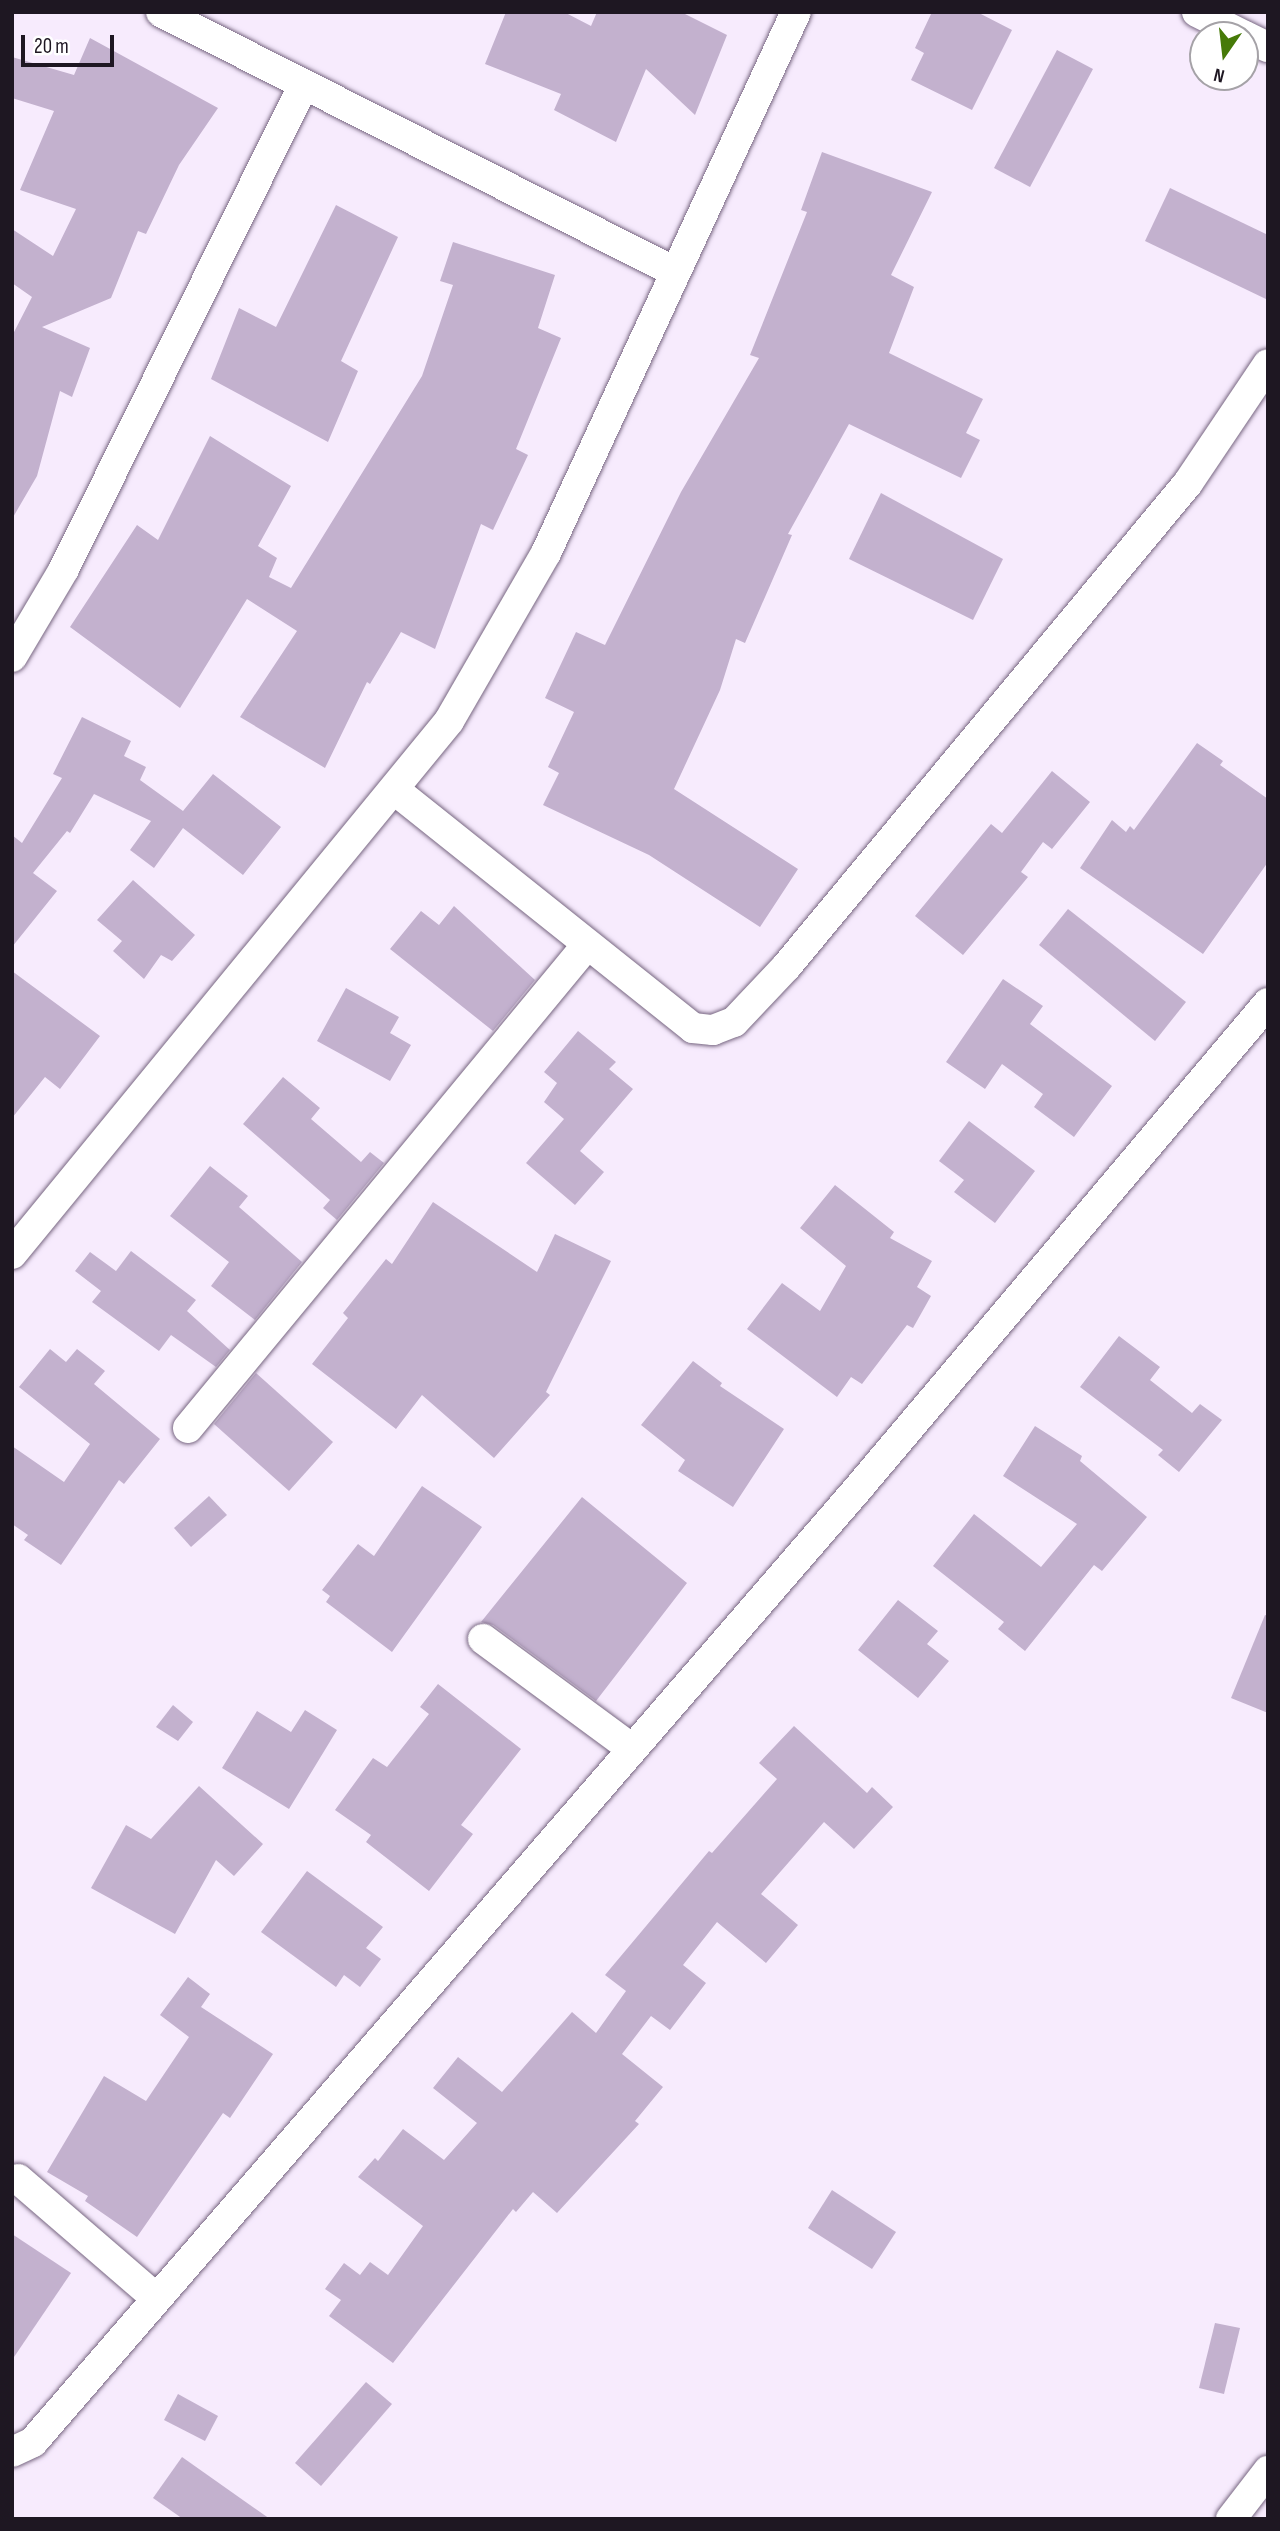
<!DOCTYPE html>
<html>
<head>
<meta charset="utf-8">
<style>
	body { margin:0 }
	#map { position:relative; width:1280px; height:2531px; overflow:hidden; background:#f7ebfd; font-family:"Sofia Sans Condensed",sans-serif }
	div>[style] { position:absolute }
	.building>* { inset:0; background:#c3b1ce }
	.roads { filter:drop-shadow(0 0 2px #776681) drop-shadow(0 0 2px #776681) }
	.minor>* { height:30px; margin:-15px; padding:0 15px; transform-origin:15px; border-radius:15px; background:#fff }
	span { translate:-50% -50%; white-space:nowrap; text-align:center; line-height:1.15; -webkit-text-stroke:5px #fff; paint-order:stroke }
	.frame { position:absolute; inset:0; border:14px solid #1e1722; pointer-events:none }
	.north { position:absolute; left:1189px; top:21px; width:70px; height:70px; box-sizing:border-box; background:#fff; border:2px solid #a5a2a7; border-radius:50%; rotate:194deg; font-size:19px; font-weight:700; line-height:28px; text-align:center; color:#1e1722 }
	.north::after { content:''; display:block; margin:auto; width:24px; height:32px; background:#467a08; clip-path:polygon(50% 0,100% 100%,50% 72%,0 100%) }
	.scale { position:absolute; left:21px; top:35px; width:93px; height:32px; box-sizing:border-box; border:4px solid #1e1722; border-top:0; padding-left:9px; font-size:21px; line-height:24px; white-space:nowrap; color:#1e1722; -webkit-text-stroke:5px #fff; paint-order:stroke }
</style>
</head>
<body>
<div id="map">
	<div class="building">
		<div style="clip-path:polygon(506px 12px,564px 12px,591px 26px,597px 12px,681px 12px,727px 35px,695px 115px,646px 69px,616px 142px,554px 110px,561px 94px,485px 64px)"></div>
		<div style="clip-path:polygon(932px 12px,977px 12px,1012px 30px,972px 110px,911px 80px,924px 53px,915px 48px)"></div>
		<div style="clip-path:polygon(90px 38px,218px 108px,179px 165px,146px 234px,138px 231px,111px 298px,42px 327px,90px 348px,72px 397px,60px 391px,37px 476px,12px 519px,12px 336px,32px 297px,12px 283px,12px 229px,53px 256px,76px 209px,20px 190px,54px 111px,12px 98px,12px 57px,74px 75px)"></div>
		<div style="clip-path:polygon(1057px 50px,1093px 69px,1030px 187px,994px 168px)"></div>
		<div style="clip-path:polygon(822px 152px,932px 192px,891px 275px,914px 287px,889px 353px,983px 399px,966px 433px,980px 440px,961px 478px,849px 424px,788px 534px,792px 535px,745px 643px,736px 639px,720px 690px,674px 789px,798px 869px,760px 927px,649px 855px,543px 805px,559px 773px,548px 767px,574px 712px,545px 698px,576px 632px,605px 645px,681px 492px,759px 358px,750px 355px,807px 212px,801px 210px)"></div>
		<div style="clip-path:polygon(1170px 188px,1268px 235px,1268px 300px,1145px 241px)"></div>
		<div style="clip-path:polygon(336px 205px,398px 237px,341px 361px,358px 371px,328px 442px,211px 379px,239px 308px,276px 327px)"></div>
		<div style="clip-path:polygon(453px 242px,555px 275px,538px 328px,561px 338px,516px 449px,528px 455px,493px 530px,481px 524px,435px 649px,401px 632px,370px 684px,367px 682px,325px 768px,240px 717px,297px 631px,247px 599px,180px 708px,70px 627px,137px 525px,158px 540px,210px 436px,291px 486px,258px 546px,277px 558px,269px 577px,291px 588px,422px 376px,453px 285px,440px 281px)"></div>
		<div style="clip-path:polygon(881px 493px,1003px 559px,973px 620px,849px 559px)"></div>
		<div style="clip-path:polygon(82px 717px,131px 741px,124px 756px,146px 767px,140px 780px,183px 811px,213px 774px,281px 827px,243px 875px,183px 828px,154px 868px,130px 850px,151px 821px,94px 794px,70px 833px,67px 831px,33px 873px,57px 891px,12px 947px,12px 835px,22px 843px,62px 778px,53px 774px)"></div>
		<div style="clip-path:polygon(1197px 743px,1223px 761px,1220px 765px,1268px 799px,1268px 862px,1203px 954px,1080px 868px,1112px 820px,1126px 832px,1130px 826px,1134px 830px)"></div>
		<div style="clip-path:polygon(1052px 771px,1090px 802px,1052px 849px,1043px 842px,1021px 872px,1028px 877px,963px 955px,915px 916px,991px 824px,1002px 833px)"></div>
		<div style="clip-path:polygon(133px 880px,195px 935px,172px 961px,161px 955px,144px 979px,113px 951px,122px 941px,97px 920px)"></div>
		<div style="clip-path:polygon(454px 906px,535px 980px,493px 1031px,390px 949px,421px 911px,439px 925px)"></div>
		<div style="clip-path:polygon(1068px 909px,1186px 1002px,1155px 1041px,1039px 945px)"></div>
		<div style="clip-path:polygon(12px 971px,100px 1036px,60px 1089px,45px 1077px,12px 1118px)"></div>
		<div style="clip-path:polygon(1003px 979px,1043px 1006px,1030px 1024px,1112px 1086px,1074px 1137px,1034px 1107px,1043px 1094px,1002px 1064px,985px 1089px,946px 1062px)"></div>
		<div style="clip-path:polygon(346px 988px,399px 1017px,390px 1033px,411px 1045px,390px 1081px,317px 1041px)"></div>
		<div style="clip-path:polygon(578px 1031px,616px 1062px,609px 1069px,633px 1089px,580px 1151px,604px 1172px,575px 1205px,526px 1163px,564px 1119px,544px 1102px,557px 1083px,544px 1072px)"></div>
		<div style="clip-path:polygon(283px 1077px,320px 1108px,311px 1119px,361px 1162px,370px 1152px,384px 1163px,337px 1220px,323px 1208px,330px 1200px,243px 1124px)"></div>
		<div style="clip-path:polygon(969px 1121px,1035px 1171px,995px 1223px,954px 1192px,964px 1180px,939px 1161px)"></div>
		<div style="clip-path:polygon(210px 1166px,248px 1196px,239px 1207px,302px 1262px,255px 1320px,211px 1286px,229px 1262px,170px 1216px)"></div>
		<div style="clip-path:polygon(835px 1185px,894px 1232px,890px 1238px,932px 1261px,917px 1287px,931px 1296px,913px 1328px,907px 1325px,862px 1384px,851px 1377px,837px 1397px,747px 1329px,782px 1283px,820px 1311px,846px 1266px,800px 1228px)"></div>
		<div style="clip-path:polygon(433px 1202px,537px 1272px,555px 1234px,611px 1261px,546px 1392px,550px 1395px,494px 1458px,422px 1395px,396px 1429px,312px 1364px,348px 1318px,343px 1313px,386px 1259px,392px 1264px)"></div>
		<div style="clip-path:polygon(131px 1251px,196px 1300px,187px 1311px,230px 1350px,216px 1367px,171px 1335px,159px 1351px,92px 1302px,101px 1291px,75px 1271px,90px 1252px,116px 1271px)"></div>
		<div style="clip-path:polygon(1119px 1336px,1160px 1367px,1150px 1380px,1192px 1413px,1200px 1404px,1222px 1420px,1179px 1472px,1158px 1455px,1163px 1450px,1080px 1387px)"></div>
		<div style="clip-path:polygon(50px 1349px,66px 1362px,77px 1349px,105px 1371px,94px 1384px,160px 1439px,124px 1484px,119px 1480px,61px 1565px,24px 1540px,28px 1535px,12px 1524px,12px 1446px,64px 1482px,90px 1444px,19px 1387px)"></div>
		<div style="clip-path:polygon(693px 1361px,722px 1383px,720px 1386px,784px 1429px,733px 1507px,678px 1471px,685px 1460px,641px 1425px)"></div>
		<div style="clip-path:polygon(256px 1373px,333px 1442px,289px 1491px,214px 1424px)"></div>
		<div style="clip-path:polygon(1035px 1426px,1082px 1456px,1080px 1461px,1147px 1517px,1102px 1571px,1094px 1565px,1025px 1651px,998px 1629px,1004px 1622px,933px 1566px,974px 1514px,1041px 1567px,1077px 1524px,1003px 1476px)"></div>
		<div style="clip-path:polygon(422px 1486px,482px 1527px,392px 1652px,326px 1602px,330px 1596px,322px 1590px,358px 1544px,374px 1556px)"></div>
		<div style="clip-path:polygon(209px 1496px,227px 1515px,191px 1547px,174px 1528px)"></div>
		<div style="clip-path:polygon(582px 1497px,687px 1583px,596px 1701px,493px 1625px,481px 1622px)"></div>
		<div style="clip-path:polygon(898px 1600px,938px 1631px,927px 1644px,949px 1661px,918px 1698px,858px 1650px)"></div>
		<div style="clip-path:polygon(1265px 1615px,1268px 1616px,1268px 1713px,1231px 1698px)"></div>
		<div style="clip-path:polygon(438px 1684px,521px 1749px,461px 1825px,473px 1834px,429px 1891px,366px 1842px,371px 1835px,335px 1810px,373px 1758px,387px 1767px,429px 1714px,420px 1707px)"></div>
		<div style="clip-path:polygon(173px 1705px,193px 1722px,178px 1741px,156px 1727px)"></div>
		<div style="clip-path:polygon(305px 1710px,337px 1730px,289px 1809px,222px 1768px,257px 1711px,291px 1732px)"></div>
		<div style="clip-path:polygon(794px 1726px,867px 1793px,872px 1787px,893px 1807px,854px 1849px,824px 1822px,761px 1894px,798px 1925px,766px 1963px,717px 1922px,683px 1965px,706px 1983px,670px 2030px,651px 2016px,622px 2054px,663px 2087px,635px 2121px,639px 2124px,557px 2213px,533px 2192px,516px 2212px,513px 2209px,393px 2363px,329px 2316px,341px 2300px,325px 2289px,344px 2263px,360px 2275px,370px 2262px,388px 2275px,423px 2226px,358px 2177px,375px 2158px,378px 2161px,403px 2129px,444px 2160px,477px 2123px,433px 2088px,458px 2057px,502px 2092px,572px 2012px,596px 2033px,626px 1991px,605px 1975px,709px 1851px,712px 1853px,777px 1779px,759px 1763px)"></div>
		<div style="clip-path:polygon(199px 1786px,263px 1844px,234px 1876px,216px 1860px,175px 1934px,91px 1888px,126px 1825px,151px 1839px)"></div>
		<div style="clip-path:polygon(307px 1871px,383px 1927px,366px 1948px,381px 1959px,360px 1987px,344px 1975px,336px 1987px,261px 1932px)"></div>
		<div style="clip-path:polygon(188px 1977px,210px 1994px,201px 2007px,273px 2054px,230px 2118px,223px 2113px,137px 2237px,85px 2201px,88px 2196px,47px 2172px,104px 2076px,146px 2101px,189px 2037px,160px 2015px)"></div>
		<div style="clip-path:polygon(832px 2190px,896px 2232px,872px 2269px,808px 2228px)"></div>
		<div style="clip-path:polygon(12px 2234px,71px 2273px,12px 2360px)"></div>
		<div style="clip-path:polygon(1215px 2323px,1240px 2328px,1224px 2394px,1199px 2388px)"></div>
		<div style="clip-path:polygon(366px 2382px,392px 2404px,321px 2486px,295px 2463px)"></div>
		<div style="clip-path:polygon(178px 2394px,218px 2416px,205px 2441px,164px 2420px)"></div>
		<div style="clip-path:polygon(182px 2457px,270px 2519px,183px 2519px,153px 2498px)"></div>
	</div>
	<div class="roads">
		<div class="minor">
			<div style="left:161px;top:12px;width:574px;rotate:26.83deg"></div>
			<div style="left:1197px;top:12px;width:51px;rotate:26.6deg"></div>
			<div style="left:1245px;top:36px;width:25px;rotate:26deg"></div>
			<div style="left:12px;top:657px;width:102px;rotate:-59.4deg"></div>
			<div style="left:64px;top:569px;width:541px;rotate:-63.67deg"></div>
			<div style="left:396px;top:791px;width:380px;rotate:38.6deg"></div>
			<div style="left:693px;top:1028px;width:20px;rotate:6deg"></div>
			<div style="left:713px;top:1030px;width:22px;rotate:-21deg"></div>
			<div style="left:734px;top:1022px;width:76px;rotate:-46.6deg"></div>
			<div style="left:786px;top:967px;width:629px;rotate:-50.29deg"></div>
			<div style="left:1188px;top:483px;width:143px;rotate:-56.1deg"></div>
			<div style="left:12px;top:1254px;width:689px;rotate:-50.65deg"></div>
			<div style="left:449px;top:721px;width:194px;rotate:-60deg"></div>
			<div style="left:546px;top:553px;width:596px;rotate:-65.2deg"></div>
			<div style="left:188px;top:1428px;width:625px;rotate:-50.45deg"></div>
			<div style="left:483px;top:1639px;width:185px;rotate:36.4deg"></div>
			<div style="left:18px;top:2179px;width:182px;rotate:40.8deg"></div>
			<div style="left:12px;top:2452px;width:23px;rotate:-25deg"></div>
			<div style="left:33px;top:2442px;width:1265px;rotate:-49.13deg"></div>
			<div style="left:861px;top:1485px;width:631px;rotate:-49.82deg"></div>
			<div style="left:1231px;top:2519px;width:61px;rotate:-52.4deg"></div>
		</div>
	</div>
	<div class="frame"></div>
	<div class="north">N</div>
	<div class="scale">20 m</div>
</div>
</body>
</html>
